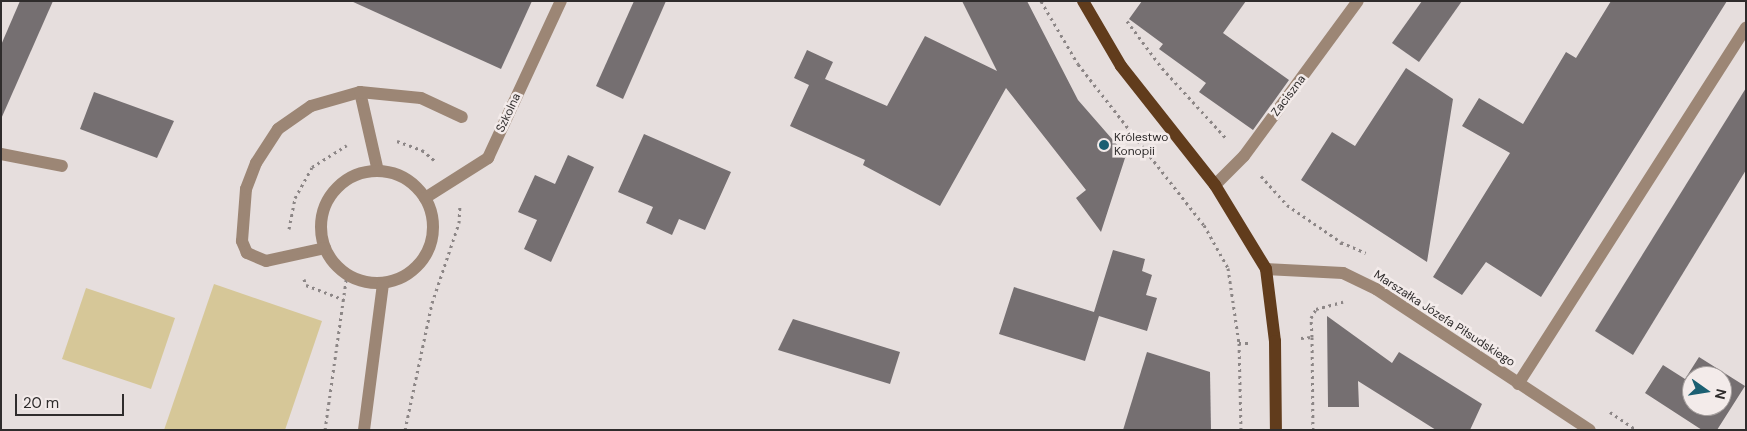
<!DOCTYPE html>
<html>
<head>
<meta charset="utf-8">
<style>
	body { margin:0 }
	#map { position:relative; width:1747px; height:431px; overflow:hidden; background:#e6dedd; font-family:"DM Sans",sans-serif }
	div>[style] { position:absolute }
	.green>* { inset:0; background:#d6c798 }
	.building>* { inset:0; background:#756f71 }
	.path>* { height:3px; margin-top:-1.5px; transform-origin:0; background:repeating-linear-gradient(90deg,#8c8686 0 2.5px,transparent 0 6.5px) }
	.minor>* { height:12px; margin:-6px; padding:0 6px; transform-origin:6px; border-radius:6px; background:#9c8675 }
	.minor>.ring { margin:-6px; padding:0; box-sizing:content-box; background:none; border:12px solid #9c8675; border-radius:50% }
	.major>* { height:12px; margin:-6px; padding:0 6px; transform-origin:6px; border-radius:6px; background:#613c1c }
	.dots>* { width:14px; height:14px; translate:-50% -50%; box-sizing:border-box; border:2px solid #f3ebea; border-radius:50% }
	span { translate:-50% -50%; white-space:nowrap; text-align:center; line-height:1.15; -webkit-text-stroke:5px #f3ebea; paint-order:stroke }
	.street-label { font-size:12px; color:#2f2c2c }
	.poi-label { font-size:12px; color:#2f2c2c }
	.left { translate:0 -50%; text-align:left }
	.frame { position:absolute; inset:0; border:2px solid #2f2c2c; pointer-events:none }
	.north { position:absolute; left:1682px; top:366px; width:50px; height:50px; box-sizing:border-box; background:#f3ebea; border:1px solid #a59f9e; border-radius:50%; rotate:103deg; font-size:14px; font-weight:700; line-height:20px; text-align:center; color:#2f2c2c }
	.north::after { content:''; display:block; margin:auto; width:18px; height:22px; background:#1b5f72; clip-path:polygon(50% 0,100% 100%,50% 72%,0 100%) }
	.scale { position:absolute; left:15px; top:394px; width:109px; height:22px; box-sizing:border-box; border:2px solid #2f2c2c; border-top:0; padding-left:6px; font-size:15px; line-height:18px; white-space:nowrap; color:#2f2c2c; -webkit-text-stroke:4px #f3ebea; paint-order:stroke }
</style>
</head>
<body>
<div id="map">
	<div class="green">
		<div style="clip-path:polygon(214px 284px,322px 321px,285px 430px,164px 430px)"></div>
		<div style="clip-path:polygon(86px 288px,175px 318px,151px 389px,62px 359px)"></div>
	</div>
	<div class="building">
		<div style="clip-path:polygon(20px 1px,53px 1px,1px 119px,1px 45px)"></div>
		<div style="clip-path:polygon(351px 1px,532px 1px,501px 69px)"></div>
		<div style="clip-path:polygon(634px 1px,666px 1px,623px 99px,596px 86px)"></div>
		<div style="clip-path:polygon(962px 1px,1027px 1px,1078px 100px,1126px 155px,1101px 232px,1076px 198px,1086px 190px,1006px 88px,940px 206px,863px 165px,865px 160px,790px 126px,809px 85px,794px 78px,807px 50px,833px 62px,825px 79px,887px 106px,925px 36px,997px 71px)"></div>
		<div style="clip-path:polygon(1142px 1px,1246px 1px,1223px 33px,1289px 80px,1253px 130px,1199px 92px,1206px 83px,1159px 49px,1163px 44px,1129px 19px)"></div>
		<div style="clip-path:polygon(1422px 1px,1462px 1px,1419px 62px,1392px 43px)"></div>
		<div style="clip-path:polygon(1611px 1px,1727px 1px,1541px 297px,1486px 262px,1462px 295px,1433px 277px,1510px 153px,1462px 126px,1479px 98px,1523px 124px,1566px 52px,1576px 58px)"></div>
		<div style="clip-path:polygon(1406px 68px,1453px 99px,1427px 262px,1301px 180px,1332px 132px,1355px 146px)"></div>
		<div style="clip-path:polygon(1746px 88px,1746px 170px,1633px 355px,1595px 331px)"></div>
		<div style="clip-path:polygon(94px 92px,174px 121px,157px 158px,80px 129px)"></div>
		<div style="clip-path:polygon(644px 134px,731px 172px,705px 230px,679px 219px,672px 235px,646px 223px,653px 207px,618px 192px)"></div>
		<div style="clip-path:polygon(568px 155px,594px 167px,551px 262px,524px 249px,537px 220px,518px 212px,535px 175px,555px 184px)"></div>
		<div style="clip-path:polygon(1113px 250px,1145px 259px,1142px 271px,1152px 275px,1146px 295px,1157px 298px,1147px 331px,1099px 316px,1085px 361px,999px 334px,1014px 287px,1094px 312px)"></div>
		<div style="clip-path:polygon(1327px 316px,1392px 363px,1399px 352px,1482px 404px,1470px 430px,1436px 430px,1358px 381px,1359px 407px,1328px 407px)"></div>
		<div style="clip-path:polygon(793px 319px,900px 352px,890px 384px,778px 350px)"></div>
		<div style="clip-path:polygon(1147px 352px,1210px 372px,1211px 430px,1123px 430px)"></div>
		<div style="clip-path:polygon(evenodd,1699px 357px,1745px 386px,1717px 430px,1702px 430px,1645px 393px,1663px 365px,1685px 379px,1699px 357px,1692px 376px,1722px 376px,1722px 406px,1692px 406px,1692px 376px)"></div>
	</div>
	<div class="path">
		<div style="left:1041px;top:1px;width:73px;rotate:59.6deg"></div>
		<div style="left:1078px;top:64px;width:204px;rotate:52deg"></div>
		<div style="left:1204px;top:225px;width:49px;rotate:60.8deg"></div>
		<div style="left:1228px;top:268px;width:76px;rotate:81.7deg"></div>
		<div style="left:1127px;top:21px;width:59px;rotate:53.3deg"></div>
		<div style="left:1162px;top:68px;width:95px;rotate:47.6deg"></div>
		<div style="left:397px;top:141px;width:27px;rotate:20deg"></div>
		<div style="left:422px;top:150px;width:17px;rotate:40deg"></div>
		<div style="left:1261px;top:176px;width:39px;rotate:48deg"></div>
		<div style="left:1287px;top:205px;width:65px;rotate:34.4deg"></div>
		<div style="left:1341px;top:242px;width:6px;rotate:81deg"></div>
		<div style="left:289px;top:229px;width:32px;rotate:-79deg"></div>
		<div style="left:295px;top:198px;width:35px;rotate:-61deg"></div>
		<div style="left:312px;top:167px;width:41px;rotate:-32.2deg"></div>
		<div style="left:1341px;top:242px;width:27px;rotate:24deg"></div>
		<div style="left:304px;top:279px;width:6px;rotate:72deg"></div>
		<div style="left:306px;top:285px;width:40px;rotate:21deg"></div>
		<div style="left:1312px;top:337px;width:19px;rotate:-93deg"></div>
		<div style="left:1311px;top:318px;width:10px;rotate:-61deg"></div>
		<div style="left:1316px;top:309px;width:28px;rotate:-15deg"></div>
		<div style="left:1301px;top:338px;width:11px;rotate:-5deg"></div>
		<div style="left:1312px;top:337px;width:93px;rotate:89.4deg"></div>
		<div style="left:1610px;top:412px;width:32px;rotate:34deg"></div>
		<div style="left:325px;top:430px;width:158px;rotate:-82deg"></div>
		<div style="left:405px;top:430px;width:130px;rotate:-78deg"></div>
		<div style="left:432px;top:303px;width:84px;rotate:-71.4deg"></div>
		<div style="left:459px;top:223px;width:18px;rotate:-87deg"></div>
		<div style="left:1241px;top:430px;width:87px;rotate:-91.3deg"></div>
		<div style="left:1239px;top:343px;width:11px"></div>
	</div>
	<div class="minor">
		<div style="left:360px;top:92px;width:81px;rotate:77.2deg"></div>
		<div style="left:1px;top:154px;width:62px;rotate:11.1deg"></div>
		<div class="ring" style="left:321px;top:171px;width:100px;height:100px"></div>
		<div style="left:1215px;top:185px;width:41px;rotate:-45deg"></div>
		<div style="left:1244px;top:156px;width:192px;rotate:-53.7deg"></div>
		<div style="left:425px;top:198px;width:75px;rotate:-32.4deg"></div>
		<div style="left:488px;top:158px;width:173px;rotate:-65.1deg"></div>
		<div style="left:325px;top:248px;width:60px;rotate:167.6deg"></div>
		<div style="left:266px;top:261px;width:21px;rotate:-157deg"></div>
		<div style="left:247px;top:253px;width:13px;rotate:-113deg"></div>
		<div style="left:242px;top:241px;width:52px;rotate:-85.6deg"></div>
		<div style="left:246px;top:189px;width:28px;rotate:-69deg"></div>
		<div style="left:256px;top:163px;width:40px;rotate:-57.1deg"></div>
		<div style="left:278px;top:129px;width:40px;rotate:-34.9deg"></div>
		<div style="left:311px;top:106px;width:51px;rotate:-15.9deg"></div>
		<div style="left:360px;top:92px;width:61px;rotate:5.6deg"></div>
		<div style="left:421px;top:98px;width:45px;rotate:24.9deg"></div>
		<div style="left:1266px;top:269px;width:77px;rotate:3deg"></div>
		<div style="left:1343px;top:273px;width:37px;rotate:26deg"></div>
		<div style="left:1376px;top:289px;width:256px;rotate:33.4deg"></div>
		<div style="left:1518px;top:384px;width:423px;rotate:-57.4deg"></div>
		<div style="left:364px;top:430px;width:148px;rotate:-82.6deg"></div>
	</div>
	<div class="major">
		<div style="left:1083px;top:1px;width:75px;rotate:59.7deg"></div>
		<div style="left:1121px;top:66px;width:152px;rotate:51.7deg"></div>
		<div style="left:1215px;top:185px;width:98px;rotate:58.7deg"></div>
		<div style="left:1266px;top:269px;width:73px;rotate:82.9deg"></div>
		<div style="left:1275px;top:341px;width:89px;rotate:89.4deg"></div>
	</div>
	<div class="dots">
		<div style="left:1104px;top:145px;background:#1b5f72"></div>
	</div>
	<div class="street-label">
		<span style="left:1289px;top:96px;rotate:-53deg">Zaciszna</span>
		<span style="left:509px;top:113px;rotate:-65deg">Szkolna</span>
		<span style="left:1444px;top:319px;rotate:33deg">Marszałka Józefa Piłsudskiego</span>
	</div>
	<div class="poi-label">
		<span class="left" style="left:1114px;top:145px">Królestwo<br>Konopii</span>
	</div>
	<div class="frame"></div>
	<div class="north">N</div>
	<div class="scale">20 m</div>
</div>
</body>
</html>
